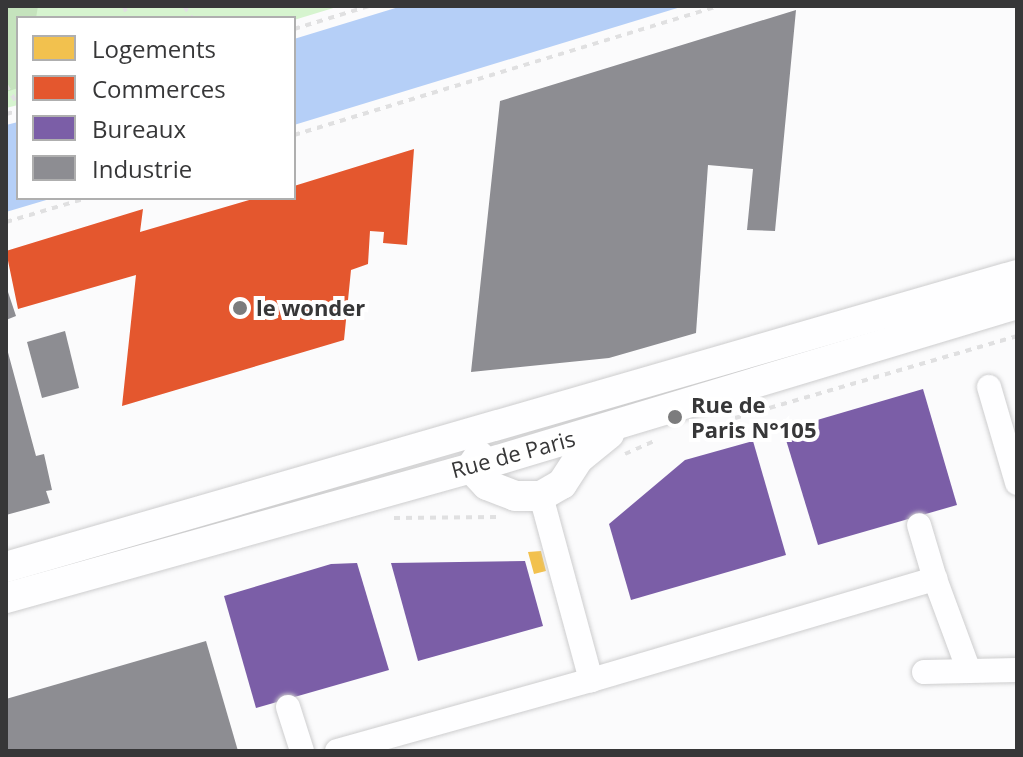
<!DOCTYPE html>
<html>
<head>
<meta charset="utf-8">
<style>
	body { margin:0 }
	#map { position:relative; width:1023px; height:757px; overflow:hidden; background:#fbfbfc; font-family:"Open Sans",sans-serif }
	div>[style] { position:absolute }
	.green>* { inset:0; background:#d6f4cf }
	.forest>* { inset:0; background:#c5e3bd }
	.water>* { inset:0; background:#b5cff7 }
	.homes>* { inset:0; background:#f2c14e }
	.shops>* { inset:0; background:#e4572e }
	.offices>* { inset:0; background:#7b5ea7 }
	.industry>* { inset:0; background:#8d8d92 }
	.path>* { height:4px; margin-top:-2px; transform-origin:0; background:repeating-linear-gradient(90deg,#e0e0e1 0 6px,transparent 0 12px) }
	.roads { filter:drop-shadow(0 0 2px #cdcdce) drop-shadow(0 0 2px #cdcdce) }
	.minor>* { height:24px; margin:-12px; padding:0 12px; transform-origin:12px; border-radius:12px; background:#fefeff }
	.major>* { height:30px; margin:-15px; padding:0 15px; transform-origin:15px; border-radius:15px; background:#fefeff }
	.dots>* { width:22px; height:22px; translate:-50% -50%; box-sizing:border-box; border:4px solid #fff; border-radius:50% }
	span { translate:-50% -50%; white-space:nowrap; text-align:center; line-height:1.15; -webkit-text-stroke:8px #fff; paint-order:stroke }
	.poi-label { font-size:22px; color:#373738; font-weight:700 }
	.left { translate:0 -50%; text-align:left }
	.street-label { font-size:22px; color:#373738 }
	.frame { position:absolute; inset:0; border:8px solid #373738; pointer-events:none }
	.legend { position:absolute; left:16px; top:16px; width:280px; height:184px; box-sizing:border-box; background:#fff; border:2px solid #afafaf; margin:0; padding:10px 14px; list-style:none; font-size:24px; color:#373738 }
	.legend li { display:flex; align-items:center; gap:16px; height:40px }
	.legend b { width:40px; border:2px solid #afafaf }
</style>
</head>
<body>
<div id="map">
	<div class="green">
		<div style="clip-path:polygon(6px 6px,340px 6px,294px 20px,18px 18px,18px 105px,6px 108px)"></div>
	</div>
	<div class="forest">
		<div style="clip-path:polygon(6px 6px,38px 6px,36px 18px,18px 18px,18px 88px,6px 92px)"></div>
	</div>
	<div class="water">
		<div style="clip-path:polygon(402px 6px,684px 6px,294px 125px,294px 39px)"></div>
		<div style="clip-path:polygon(18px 122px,18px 198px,53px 198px,6px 212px,6px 125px)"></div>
	</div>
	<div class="homes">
		<div style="clip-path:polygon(541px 551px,546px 571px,534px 574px,528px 552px)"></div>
	</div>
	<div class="shops">
		<div style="clip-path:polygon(414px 149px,407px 245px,383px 243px,384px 232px,370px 231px,368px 264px,351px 270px,344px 340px,122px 406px,136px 275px,18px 309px,6px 251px,143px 209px,140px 232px,256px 198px,294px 198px,294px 186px)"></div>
	</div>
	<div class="offices">
		<div style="clip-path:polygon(923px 389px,957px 505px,818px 545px,783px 430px)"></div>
		<div style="clip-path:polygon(753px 441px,786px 555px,631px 600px,609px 524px,685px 460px)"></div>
		<div style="clip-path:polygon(525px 561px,543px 626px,418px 661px,391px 563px)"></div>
		<div style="clip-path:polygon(357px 563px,389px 670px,256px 708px,224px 596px,331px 564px)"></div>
	</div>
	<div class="industry">
		<div style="clip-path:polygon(796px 10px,775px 231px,747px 230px,753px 169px,708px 165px,696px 333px,609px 358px,471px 372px,500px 101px)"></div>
		<div style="clip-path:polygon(6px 286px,16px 316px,6px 320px)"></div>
		<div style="clip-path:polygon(65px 331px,79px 388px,42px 398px,27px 342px)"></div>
		<div style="clip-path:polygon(6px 345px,36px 456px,44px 454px,52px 490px,46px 491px,50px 503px,6px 515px)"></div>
		<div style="clip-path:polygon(206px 641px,238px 751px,6px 751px,6px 699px)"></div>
	</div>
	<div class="path">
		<div style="left:124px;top:6px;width:13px;rotate:72deg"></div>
		<div style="left:184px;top:6px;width:14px;rotate:56deg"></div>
		<div style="left:294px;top:29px;width:78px;rotate:-17deg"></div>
		<div style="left:6px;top:85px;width:23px;rotate:59deg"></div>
		<div style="left:6px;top:114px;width:12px;rotate:-14deg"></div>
		<div style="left:294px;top:135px;width:444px;rotate:-16.9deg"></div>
		<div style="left:6px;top:222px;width:84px;rotate:-16.5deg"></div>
		<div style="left:735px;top:418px;width:294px;rotate:-16.2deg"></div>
		<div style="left:625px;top:454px;width:32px;rotate:-24deg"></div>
		<div style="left:394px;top:518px;width:103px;rotate:-0.6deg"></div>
	</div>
	<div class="roads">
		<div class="minor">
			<div style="left:989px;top:387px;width:100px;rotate:73.7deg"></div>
			<div style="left:541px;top:496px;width:191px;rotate:74.8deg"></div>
			<div style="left:591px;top:680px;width:359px;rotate:-16.4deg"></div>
			<div style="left:935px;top:579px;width:56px;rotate:-106.5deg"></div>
			<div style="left:935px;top:579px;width:98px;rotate:69.7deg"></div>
			<div style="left:924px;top:672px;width:93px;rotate:-1.2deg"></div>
			<div style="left:288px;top:707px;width:46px;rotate:72.3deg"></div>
			<div style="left:337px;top:751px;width:264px;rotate:-15.6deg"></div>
		</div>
		<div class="major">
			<div style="left:479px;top:456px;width:14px;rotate:124deg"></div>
			<div style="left:471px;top:468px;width:23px;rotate:47deg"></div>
			<div style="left:487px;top:485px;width:30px;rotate:21deg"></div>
			<div style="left:515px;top:496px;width:26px"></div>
			<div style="left:541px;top:496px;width:24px;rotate:-30deg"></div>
			<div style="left:562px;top:484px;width:30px;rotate:-57deg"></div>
			<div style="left:578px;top:459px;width:40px;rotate:-39deg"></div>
			<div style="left:6px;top:567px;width:1052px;rotate:-16.11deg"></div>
			<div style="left:6px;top:598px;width:483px;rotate:-15.6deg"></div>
			<div style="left:471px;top:468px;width:570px;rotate:-16.72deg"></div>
		</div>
	</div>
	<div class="dots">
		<div style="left:240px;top:308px;background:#7c7c7d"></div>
		<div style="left:675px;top:417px;background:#7c7c7d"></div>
	</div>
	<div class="poi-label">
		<span class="left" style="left:256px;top:308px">le wonder</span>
		<span class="left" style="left:691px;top:417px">Rue de<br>Paris N°105</span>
	</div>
	<div class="street-label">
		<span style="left:513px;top:454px;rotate:-15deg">Rue de Paris</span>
	</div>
	<div class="frame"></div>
	<ul class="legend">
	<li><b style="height:22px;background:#f2c14e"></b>Logements</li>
	<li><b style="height:22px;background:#e4572e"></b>Commerces</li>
	<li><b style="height:22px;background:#7b5ea7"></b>Bureaux</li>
	<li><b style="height:22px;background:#8d8d92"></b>Industrie</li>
	</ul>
</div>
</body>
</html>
